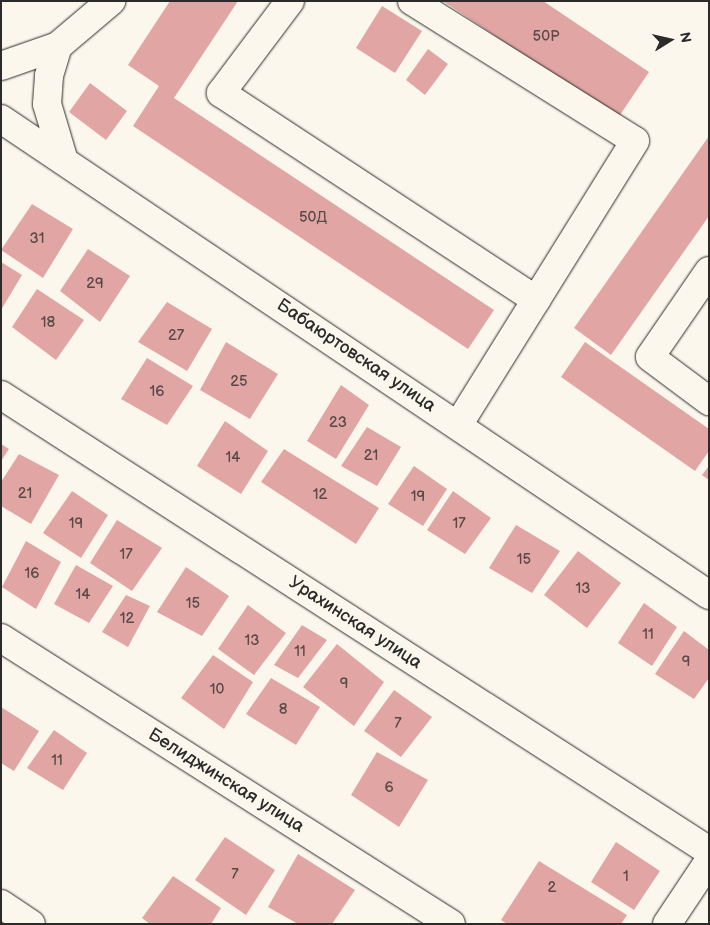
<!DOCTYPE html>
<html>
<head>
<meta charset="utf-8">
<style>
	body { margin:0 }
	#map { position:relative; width:710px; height:925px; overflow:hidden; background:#fbf7ec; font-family:"Balsamiq Sans",sans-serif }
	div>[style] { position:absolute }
	.building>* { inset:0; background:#e1a6a4 }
	.roads { filter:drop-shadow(0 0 1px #2b2b2b) drop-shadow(0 0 1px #2b2b2b) }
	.minor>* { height:28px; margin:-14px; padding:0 14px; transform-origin:14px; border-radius:14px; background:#fbf7ec }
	span { translate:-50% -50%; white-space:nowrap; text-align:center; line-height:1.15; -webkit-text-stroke:4px #fbf7ec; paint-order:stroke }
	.number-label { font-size:15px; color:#584a49 }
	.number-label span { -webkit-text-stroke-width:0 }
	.street-label { font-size:18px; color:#2b2b2b }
	.frame { position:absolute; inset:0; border:2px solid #2b2b2b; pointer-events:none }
	.north { position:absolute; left:645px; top:15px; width:50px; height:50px; -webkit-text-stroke:4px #fbf7ec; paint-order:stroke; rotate:80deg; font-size:14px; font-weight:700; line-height:20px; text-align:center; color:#2b2b2b }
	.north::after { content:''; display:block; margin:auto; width:18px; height:22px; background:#2b2b2b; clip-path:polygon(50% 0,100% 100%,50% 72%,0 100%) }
</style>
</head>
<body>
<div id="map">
	<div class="building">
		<div style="clip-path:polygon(170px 1px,238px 1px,174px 98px,494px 310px,468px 349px,133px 126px,159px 86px,128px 65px)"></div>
		<div style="clip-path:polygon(443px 1px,543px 1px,649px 72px,618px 118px)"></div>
		<div style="clip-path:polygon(382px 6px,422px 31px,395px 73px,356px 48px)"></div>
		<div style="clip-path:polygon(428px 49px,448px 64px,425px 95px,406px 80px)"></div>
		<div style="clip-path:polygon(90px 83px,127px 111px,106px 140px,69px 112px)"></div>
		<div style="clip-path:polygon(709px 136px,709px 216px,611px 355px,574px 328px)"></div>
		<div style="clip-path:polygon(32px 204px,73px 229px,43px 278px,1px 250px)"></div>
		<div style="clip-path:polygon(88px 249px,130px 276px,100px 322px,60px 291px)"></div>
		<div style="clip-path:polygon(1px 262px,22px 275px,1px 310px)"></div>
		<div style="clip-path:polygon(37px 289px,84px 320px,56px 360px,12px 327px)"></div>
		<div style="clip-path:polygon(167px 302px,212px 329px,187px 371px,138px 342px)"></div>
		<div style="clip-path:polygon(226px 342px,278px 374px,250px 419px,200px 390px)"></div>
		<div style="clip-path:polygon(585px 342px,709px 429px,709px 451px,695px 471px,561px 377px)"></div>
		<div style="clip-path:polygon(147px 358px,193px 386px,167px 425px,121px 399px)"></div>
		<div style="clip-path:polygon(341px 385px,369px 405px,336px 459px,307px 441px)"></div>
		<div style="clip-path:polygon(225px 421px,268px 451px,241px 494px,197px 466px)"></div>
		<div style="clip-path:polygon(367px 427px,401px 447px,377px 486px,341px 466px)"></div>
		<div style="clip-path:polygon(1px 444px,9px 449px,1px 461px)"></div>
		<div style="clip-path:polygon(284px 449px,379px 508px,356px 544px,261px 482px)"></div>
		<div style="clip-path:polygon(19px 454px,59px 475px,31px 524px,1px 506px,1px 482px)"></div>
		<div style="clip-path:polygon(414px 466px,447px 489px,423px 526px,388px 504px)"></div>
		<div style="clip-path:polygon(709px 466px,709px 480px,702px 475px)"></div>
		<div style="clip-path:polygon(72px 491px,108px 515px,81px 558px,43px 533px)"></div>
		<div style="clip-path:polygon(453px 491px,491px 518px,465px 554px,427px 530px)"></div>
		<div style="clip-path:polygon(117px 520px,162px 548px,132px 591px,90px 563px)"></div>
		<div style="clip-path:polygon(516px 525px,560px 551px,532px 593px,489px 568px)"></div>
		<div style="clip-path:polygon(26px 541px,61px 562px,36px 609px,2px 587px)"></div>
		<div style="clip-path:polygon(578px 551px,621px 583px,587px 628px,544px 595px)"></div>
		<div style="clip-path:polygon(76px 565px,113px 586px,89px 623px,54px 604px)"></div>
		<div style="clip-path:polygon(186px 567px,229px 596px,202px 636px,157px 612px)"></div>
		<div style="clip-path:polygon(126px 595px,150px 606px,128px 647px,102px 632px)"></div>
		<div style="clip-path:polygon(644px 603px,677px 627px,652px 666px,618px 643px)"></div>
		<div style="clip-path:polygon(248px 605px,286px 633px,254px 675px,218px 649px)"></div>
		<div style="clip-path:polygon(302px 625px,327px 640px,298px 678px,274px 665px)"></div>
		<div style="clip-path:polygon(684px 631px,709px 650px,709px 678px,694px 699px,655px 674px)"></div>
		<div style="clip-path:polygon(337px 644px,384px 682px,354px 726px,303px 687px)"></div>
		<div style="clip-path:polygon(213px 655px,253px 682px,224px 729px,181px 698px)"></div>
		<div style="clip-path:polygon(271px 678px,320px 707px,296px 745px,246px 714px)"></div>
		<div style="clip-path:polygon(394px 690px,432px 717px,401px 757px,364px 731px)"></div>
		<div style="clip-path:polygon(1px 707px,39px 731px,14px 771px,1px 763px)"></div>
		<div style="clip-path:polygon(54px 730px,87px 753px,63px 790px,27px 768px)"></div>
		<div style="clip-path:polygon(377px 752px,428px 780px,399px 827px,351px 795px)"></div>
		<div style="clip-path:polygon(225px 837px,275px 870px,246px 915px,195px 880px)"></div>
		<div style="clip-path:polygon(616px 842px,660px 871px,634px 910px,591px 882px)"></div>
		<div style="clip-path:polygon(298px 854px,355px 890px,332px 924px,298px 924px,268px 907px)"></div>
		<div style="clip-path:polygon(539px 861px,627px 915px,621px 924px,507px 924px,501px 920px)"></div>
		<div style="clip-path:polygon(173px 876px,221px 908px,211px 924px,150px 924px,142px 918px)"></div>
	</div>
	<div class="roads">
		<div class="minor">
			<div style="left:290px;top:1px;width:115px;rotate:126.9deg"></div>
			<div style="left:221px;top:93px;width:377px;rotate:33.3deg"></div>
			<div style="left:412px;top:1px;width:263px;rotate:32.1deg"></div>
			<div style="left:635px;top:141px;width:335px;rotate:121.9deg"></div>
			<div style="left:58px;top:46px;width:31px;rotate:107deg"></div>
			<div style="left:49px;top:76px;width:28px;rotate:94deg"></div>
			<div style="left:47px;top:104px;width:59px;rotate:73.4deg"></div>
			<div style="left:1px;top:66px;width:60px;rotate:-19.3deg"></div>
			<div style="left:58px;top:46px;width:70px;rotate:-40.3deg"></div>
			<div style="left:1px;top:119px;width:853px;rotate:33.91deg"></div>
			<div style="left:709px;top:271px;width:104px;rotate:124.5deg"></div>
			<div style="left:650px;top:357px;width:74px;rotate:36.7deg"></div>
			<div style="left:1px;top:395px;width:842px;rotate:32.78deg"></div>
			<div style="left:1px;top:638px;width:533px;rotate:32.44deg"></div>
			<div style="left:1px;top:904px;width:36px;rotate:34deg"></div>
			<div style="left:667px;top:924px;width:76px;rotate:-56.3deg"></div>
		</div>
	</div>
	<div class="number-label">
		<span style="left:546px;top:37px">50Р</span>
		<span style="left:313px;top:218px">50Д</span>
		<span style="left:37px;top:239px">31</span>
		<span style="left:95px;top:284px">29</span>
		<span style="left:48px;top:323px">18</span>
		<span style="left:176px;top:336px">27</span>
		<span style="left:239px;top:382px">25</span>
		<span style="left:157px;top:392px">16</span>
		<span style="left:338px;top:423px">23</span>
		<span style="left:371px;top:456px">21</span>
		<span style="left:233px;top:458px">14</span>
		<span style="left:25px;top:494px">21</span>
		<span style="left:320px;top:495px">12</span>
		<span style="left:418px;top:497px">19</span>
		<span style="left:76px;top:524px">19</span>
		<span style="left:459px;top:524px">17</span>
		<span style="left:126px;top:555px">17</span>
		<span style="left:524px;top:560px">15</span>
		<span style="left:32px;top:574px">16</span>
		<span style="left:583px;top:589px">13</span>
		<span style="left:83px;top:595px">14</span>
		<span style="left:193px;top:604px">15</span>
		<span style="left:127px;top:619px">12</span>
		<span style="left:648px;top:635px">11</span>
		<span style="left:252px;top:641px">13</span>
		<span style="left:300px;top:652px">11</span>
		<span style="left:686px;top:662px">9</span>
		<span style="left:344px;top:684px">9</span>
		<span style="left:217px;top:690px">10</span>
		<span style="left:283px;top:710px">8</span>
		<span style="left:398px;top:724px">7</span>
		<span style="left:57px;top:761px">11</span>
		<span style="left:389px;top:788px">6</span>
		<span style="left:235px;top:875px">7</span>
		<span style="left:626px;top:877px">1</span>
		<span style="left:552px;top:888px">2</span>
	</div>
	<div class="street-label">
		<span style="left:356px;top:356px;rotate:34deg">Бабаюртовская улица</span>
		<span style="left:355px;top:623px;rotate:33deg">Урахинская улица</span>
		<span style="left:226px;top:781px;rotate:32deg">Белиджинская улица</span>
	</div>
	<div class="frame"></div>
	<div class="north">N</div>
</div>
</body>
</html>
